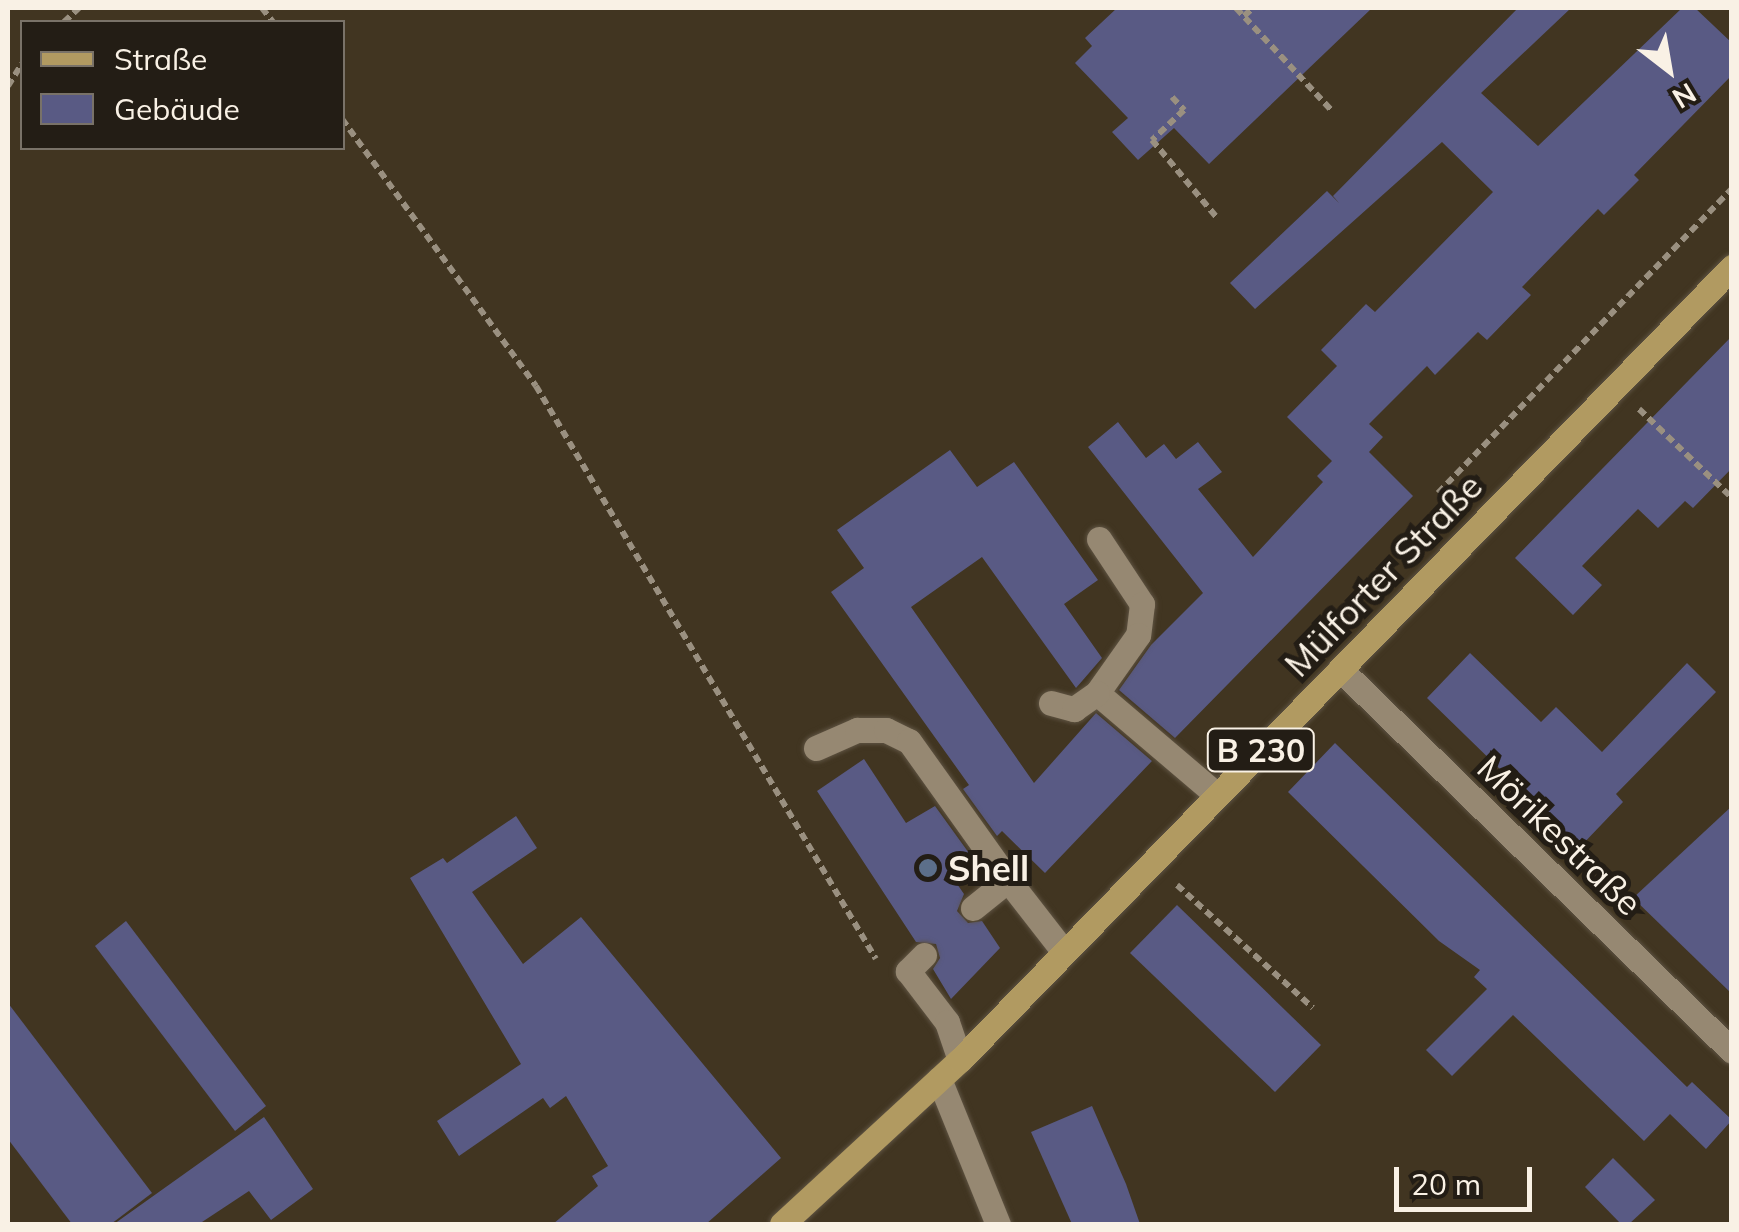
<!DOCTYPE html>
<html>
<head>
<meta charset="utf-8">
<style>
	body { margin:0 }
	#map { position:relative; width:1739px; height:1232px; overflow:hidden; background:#413521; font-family:Mulish,sans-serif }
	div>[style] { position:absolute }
	.building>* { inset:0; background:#595a84 }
	.path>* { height:6px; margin-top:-3px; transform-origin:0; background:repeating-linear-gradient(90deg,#9a9080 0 8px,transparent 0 13px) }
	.roads { filter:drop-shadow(0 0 2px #5e5342) drop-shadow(0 0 2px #5e5342) }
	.service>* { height:25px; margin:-12.5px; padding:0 12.5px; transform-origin:12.5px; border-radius:12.5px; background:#968872 }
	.minor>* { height:25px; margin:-12.5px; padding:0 12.5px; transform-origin:12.5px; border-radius:12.5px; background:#968872 }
	.primary>* { height:25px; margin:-12.5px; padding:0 12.5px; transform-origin:12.5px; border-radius:12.5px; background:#b19a61 }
	.dots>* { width:28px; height:28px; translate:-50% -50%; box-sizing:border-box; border:5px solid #231d15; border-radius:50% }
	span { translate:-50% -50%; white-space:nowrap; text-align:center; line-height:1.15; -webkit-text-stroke:10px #231d15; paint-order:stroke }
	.shield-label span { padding:2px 8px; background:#231d15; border:2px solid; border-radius:8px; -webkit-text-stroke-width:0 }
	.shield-label { font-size:32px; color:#f9f1e5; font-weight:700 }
	.street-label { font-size:35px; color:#f9f1e5 }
	.poi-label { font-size:35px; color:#f9f1e5; font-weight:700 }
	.left { translate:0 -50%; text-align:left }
	.frame { position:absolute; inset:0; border:10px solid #f9f1e5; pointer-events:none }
	.legend { position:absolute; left:20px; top:20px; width:325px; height:130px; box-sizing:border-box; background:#231d15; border:2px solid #797268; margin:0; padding:12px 18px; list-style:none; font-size:30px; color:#f9f1e5 }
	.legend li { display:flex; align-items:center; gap:20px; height:50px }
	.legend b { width:50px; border:2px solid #797268 }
	.north { position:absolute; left:1619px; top:20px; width:100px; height:100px; -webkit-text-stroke:8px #231d15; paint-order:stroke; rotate:149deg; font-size:28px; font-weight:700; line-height:40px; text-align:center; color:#f9f1e5 }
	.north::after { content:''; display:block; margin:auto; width:35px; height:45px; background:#f9f1e5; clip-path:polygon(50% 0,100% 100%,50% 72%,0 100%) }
	.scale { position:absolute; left:1394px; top:1167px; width:138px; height:45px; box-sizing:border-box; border:5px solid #f9f1e5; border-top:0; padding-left:12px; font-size:30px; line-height:35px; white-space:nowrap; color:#f9f1e5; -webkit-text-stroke:8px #231d15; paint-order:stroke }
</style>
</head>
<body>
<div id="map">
	<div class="building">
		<div style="clip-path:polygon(1117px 8px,1372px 8px,1209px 164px,1174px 128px,1138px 160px,1112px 132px,1128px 118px,1075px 63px,1092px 46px,1085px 38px)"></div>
		<div style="clip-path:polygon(1518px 8px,1571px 8px,1481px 93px,1538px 146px,1682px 8px,1695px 8px,1732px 43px,1732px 75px,1634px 175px,1639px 180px,1604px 215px,1598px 209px,1522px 287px,1531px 295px,1487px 340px,1478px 332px,1435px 375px,1427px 366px,1369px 424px,1383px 437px,1369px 452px,1413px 496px,1175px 738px,1119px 690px,1151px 645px,1203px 593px,1088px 447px,1118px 422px,1146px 458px,1164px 444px,1176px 459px,1198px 442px,1222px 472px,1198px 489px,1253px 557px,1323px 482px,1317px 476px,1332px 461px,1287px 417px,1337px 366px,1321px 350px,1366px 304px,1375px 312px,1493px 192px,1442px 142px,1255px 309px,1230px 283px,1327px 191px,1339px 203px,1333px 196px)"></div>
		<div style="clip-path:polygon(1732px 336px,1732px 468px,1693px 508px,1685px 501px,1658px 528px,1638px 509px,1582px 566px,1602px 585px,1573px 615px,1515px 558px)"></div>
		<div style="clip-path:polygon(950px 450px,977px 487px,1014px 462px,1098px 580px,1064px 604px,1102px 658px,1076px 688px,982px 557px,911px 607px,1034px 783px,1096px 713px,1152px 761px,1045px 873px,1002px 831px,997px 836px,963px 789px,969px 785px,831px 592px,864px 568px,837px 530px)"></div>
		<div style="clip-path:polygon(1470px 653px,1541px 722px,1556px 707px,1602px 752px,1687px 663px,1716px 692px,1616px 794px,1623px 802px,1580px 847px,1427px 698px)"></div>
		<div style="clip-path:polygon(1335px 743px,1687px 1087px,1692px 1082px,1732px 1120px,1706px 1149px,1670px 1114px,1644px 1141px,1513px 1015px,1452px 1076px,1426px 1050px,1487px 989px,1474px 977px,1480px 970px,1439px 941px,1288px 792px)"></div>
		<div style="clip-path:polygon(864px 759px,906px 823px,935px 806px,974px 860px,955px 881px,964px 894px,957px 911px,968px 923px,982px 921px,1000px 948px,951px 999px,933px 969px,940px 958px,936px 944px,916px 942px,817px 791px)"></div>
		<div style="clip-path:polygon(1732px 806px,1732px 994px,1633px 898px)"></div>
		<div style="clip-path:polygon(516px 816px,537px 848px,472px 892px,523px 964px,581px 917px,781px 1158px,706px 1224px,553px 1224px,598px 1186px,592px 1176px,608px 1166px,566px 1096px,550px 1108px,543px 1098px,459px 1156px,437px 1121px,521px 1064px,410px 878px,443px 858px,447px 863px)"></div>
		<div style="clip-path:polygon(1177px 905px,1321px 1045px,1275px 1092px,1130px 953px)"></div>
		<div style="clip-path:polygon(126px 921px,266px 1106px,235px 1131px,95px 946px)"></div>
		<div style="clip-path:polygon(8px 1003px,152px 1193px,111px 1224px,72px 1224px,8px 1139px)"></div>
		<div style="clip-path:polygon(1092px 1106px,1126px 1184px,1140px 1224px,1072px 1224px,1031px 1132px)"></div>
		<div style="clip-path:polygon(264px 1117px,313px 1189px,271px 1220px,249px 1191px,199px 1224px,114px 1224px)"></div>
		<div style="clip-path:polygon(1613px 1158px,1655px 1200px,1629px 1224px,1621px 1224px,1585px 1187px)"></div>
	</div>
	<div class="path">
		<div style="left:262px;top:8px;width:18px;rotate:52deg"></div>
		<div style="left:1236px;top:8px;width:139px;rotate:47deg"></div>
		<div style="left:1244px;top:16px;width:12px;rotate:-42deg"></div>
		<div style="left:64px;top:22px;width:21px;rotate:-43deg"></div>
		<div style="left:8px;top:86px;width:26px;rotate:-58deg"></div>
		<div style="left:1172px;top:97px;width:18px;rotate:47deg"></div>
		<div style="left:1184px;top:110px;width:44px;rotate:136.8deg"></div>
		<div style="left:1152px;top:140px;width:103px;rotate:50.1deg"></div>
		<div style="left:342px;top:119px;width:330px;rotate:54deg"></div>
		<div style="left:536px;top:386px;width:666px;rotate:59.32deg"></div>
		<div style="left:1639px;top:409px;width:129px;rotate:43.7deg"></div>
		<div style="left:1438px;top:493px;width:423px;rotate:-46deg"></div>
		<div style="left:1177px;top:885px;width:183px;rotate:42.1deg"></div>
	</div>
	<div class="roads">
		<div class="service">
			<div style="left:1099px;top:539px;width:78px;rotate:56.5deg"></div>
			<div style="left:1142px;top:604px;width:31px;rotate:97deg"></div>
			<div style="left:1138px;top:635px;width:71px;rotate:125.3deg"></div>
			<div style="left:1097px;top:693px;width:157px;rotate:40.4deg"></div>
			<div style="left:1051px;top:703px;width:24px;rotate:15deg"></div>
			<div style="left:1074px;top:709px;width:28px;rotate:-35deg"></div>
			<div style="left:816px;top:748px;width:45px;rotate:-23.7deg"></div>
			<div style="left:857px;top:730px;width:29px"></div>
			<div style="left:886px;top:730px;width:25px;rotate:26deg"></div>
			<div style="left:909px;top:741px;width:171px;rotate:54.5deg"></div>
			<div style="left:973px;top:908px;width:45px;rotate:-38.7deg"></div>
			<div style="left:1008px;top:880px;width:91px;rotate:52.1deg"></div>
			<div style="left:924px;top:955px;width:23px;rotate:135deg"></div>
			<div style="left:908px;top:971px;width:64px;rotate:52.6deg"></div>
			<div style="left:947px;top:1022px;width:40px;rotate:71.1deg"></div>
		</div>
		<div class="minor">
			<div style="left:1340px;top:669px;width:547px;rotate:44.26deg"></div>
			<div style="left:939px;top:1079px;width:157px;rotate:67.9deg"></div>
		</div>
		<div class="primary">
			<div style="left:782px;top:1224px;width:242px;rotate:-42.7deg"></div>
			<div style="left:960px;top:1060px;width:1107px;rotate:-45.77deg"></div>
		</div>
	</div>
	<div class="dots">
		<div style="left:928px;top:868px;background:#5c6f8a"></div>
	</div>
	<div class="shield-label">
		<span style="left:1261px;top:750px">B 230</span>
	</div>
	<div class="street-label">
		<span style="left:1383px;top:575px;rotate:-46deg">Mülforter Straße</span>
		<span style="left:1560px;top:835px;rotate:44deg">Mörikestraße</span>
	</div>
	<div class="poi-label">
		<span class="left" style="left:948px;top:868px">Shell</span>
	</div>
	<div class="frame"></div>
	<ul class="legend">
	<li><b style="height:12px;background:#b19a61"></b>Straße</li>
	<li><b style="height:28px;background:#595a84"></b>Gebäude</li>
	</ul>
	<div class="north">N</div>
	<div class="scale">20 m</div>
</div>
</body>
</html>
